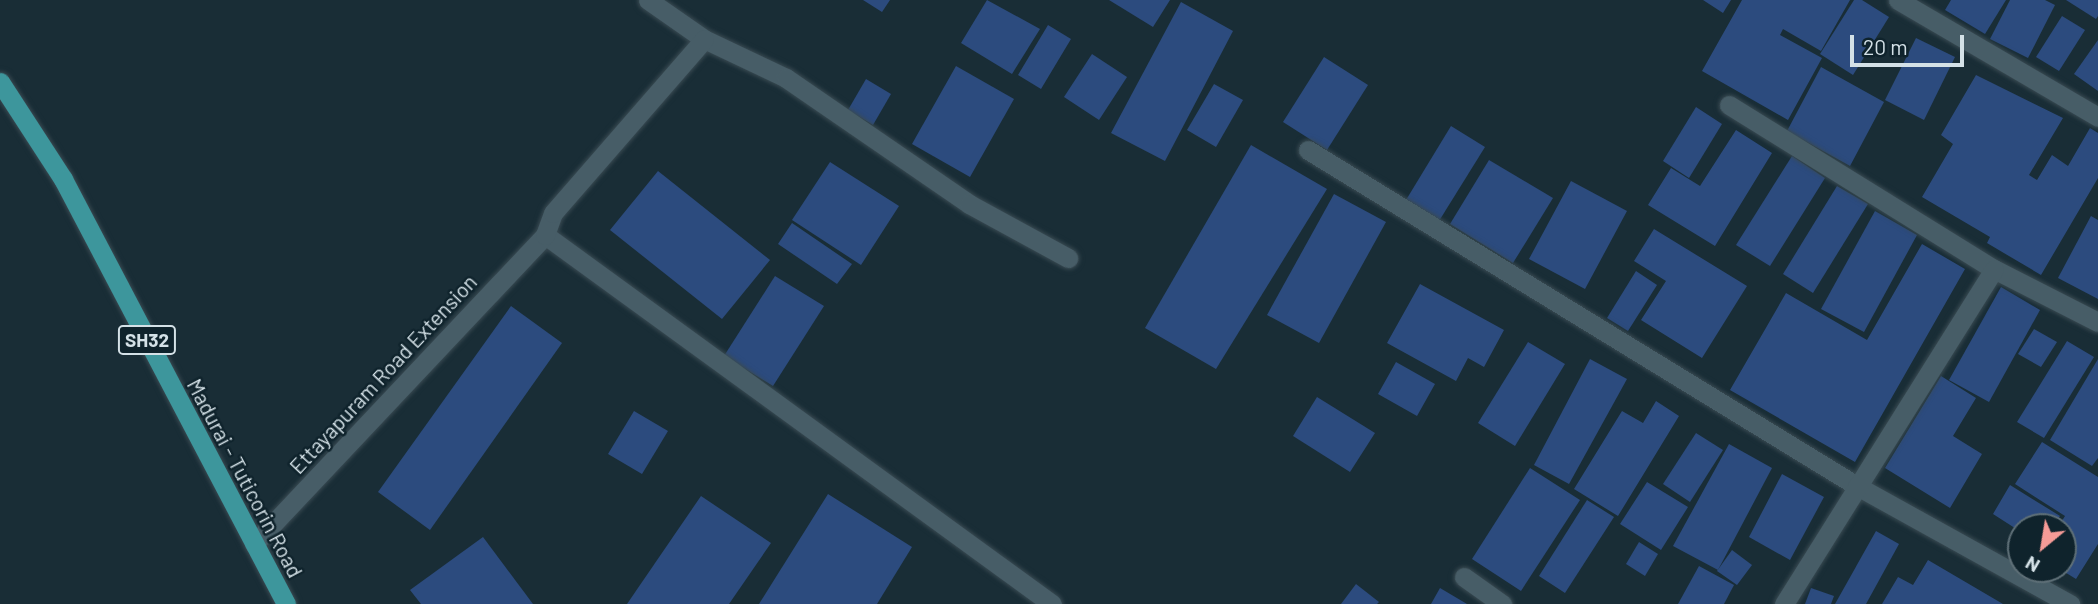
<!DOCTYPE html>
<html>
<head>
<meta charset="utf-8">
<style>
	body { margin:0 }
	#map { position:relative; width:2098px; height:604px; overflow:hidden; background:#192d36; font-family:Barlow,sans-serif }
	div>[style] { position:absolute }
	.building>* { inset:0; background:#2c4b7e }
	.roads { filter:drop-shadow(0 0 2px #394a52) drop-shadow(0 0 2px #394a52) }
	.minor>* { height:19px; margin:-9.5px; padding:0 9.5px; transform-origin:9.5px; border-radius:9.5px; background:#475d67 }
	.primary>* { height:19px; margin:-9.5px; padding:0 9.5px; transform-origin:9.5px; border-radius:9.5px; background:#3d969c }
	span { translate:-50% -50%; white-space:nowrap; text-align:center; line-height:1.15; -webkit-text-stroke:5px #0f232c; paint-order:stroke }
	.shield-label span { padding:2px 5px; background:#0f232c; border:2px solid; border-radius:5px; -webkit-text-stroke-width:0 }
	.shield-label { font-size:19px; color:#d4e1e7; font-weight:700 }
	.street-label { font-size:21px; color:#d4e1e7 }
	.north { position:absolute; left:2007px; top:513px; width:70px; height:70px; box-sizing:border-box; background:#0f232c; border:2px solid #5e6f77; border-radius:50%; rotate:210deg; font-size:19px; font-weight:700; line-height:28px; text-align:center; color:#d4e1e7 }
	.north::after { content:''; display:block; margin:auto; width:24px; height:32px; background:#f59b97; clip-path:polygon(50% 0,100% 100%,50% 72%,0 100%) }
	.scale { position:absolute; left:1850px; top:35px; width:114px; height:32px; box-sizing:border-box; border:4px solid #d4e1e7; border-top:0; padding-left:9px; font-size:21px; line-height:24px; white-space:nowrap; color:#d4e1e7; -webkit-text-stroke:5px #0f232c; paint-order:stroke }
</style>
</head>
<body>
<div id="map">
	<div class="building">
		<div style="clip-path:polygon(863px 0,890px 0,882px 12px)"></div>
		<div style="clip-path:polygon(987px 0,1040px 29px,1012px 74px,961px 43px)"></div>
		<div style="clip-path:polygon(1109px 0,1170px 0,1153px 27px)"></div>
		<div style="clip-path:polygon(1703px 0,1731px 0,1723px 13px)"></div>
		<div style="clip-path:polygon(1742px 0,1850px 0,1821px 51px,1783px 29px,1780px 35px,1822px 58px,1788px 120px,1702px 71px)"></div>
		<div style="clip-path:polygon(1854px 0,1862px 0,1889px 17px,1853px 75px,1820px 54px)"></div>
		<div style="clip-path:polygon(1951px 0,2006px 0,1985px 34px,1945px 10px)"></div>
		<div style="clip-path:polygon(2010px 0,2045px 0,2055px 5px,2028px 58px,1990px 39px)"></div>
		<div style="clip-path:polygon(2066px 0,2098px 0,2098px 16px,2096px 19px)"></div>
		<div style="clip-path:polygon(1181px 2px,1233px 31px,1165px 161px,1111px 133px)"></div>
		<div style="clip-path:polygon(2062px 16px,2085px 30px,2059px 71px,2036px 57px)"></div>
		<div style="clip-path:polygon(1048px 25px,1071px 39px,1041px 89px,1018px 75px)"></div>
		<div style="clip-path:polygon(1916px 38px,1955px 57px,1924px 120px,1885px 100px)"></div>
		<div style="clip-path:polygon(2098px 40px,2098px 91px,2074px 74px)"></div>
		<div style="clip-path:polygon(1092px 54px,1127px 77px,1099px 120px,1064px 97px)"></div>
		<div style="clip-path:polygon(1324px 57px,1368px 85px,1327px 150px,1283px 122px)"></div>
		<div style="clip-path:polygon(956px 66px,1014px 99px,970px 177px,912px 144px)"></div>
		<div style="clip-path:polygon(1821px 67px,1884px 102px,1850px 166px,1787px 131px)"></div>
		<div style="clip-path:polygon(1976px 75px,2063px 118px,2029px 175px,2037px 180px,2052px 155px,2068px 166px,2090px 128px,2098px 133px,2098px 178px,2041px 275px,1987px 243px,1990px 237px,1922px 197px,1953px 144px,1941px 135px)"></div>
		<div style="clip-path:polygon(866px 79px,891px 94px,873px 125px,848px 110px)"></div>
		<div style="clip-path:polygon(1214px 84px,1243px 100px,1216px 147px,1187px 130px)"></div>
		<div style="clip-path:polygon(1696px 107px,1722px 124px,1689px 178px,1663px 161px)"></div>
		<div style="clip-path:polygon(1451px 126px,1485px 147px,1439px 221px,1406px 200px)"></div>
		<div style="clip-path:polygon(1736px 130px,1772px 153px,1715px 246px,1648px 205px,1671px 168px,1700px 186px)"></div>
		<div style="clip-path:polygon(1251px 145px,1327px 189px,1216px 369px,1145px 328px)"></div>
		<div style="clip-path:polygon(1792px 156px,1825px 178px,1770px 266px,1736px 245px)"></div>
		<div style="clip-path:polygon(1489px 160px,1553px 198px,1513px 263px,1450px 224px)"></div>
		<div style="clip-path:polygon(830px 162px,899px 206px,861px 265px,792px 220px)"></div>
		<div style="clip-path:polygon(658px 171px,770px 260px,722px 319px,610px 230px)"></div>
		<div style="clip-path:polygon(1571px 181px,1627px 211px,1585px 289px,1529px 259px)"></div>
		<div style="clip-path:polygon(1837px 186px,1868px 204px,1813px 293px,1783px 274px)"></div>
		<div style="clip-path:polygon(1334px 194px,1386px 222px,1319px 343px,1267px 315px)"></div>
		<div style="clip-path:polygon(1875px 211px,1917px 235px,1864px 332px,1821px 309px)"></div>
		<div style="clip-path:polygon(2091px 216px,2098px 220px,2098px 299px,2058px 278px)"></div>
		<div style="clip-path:polygon(792px 223px,852px 264px,837px 284px,778px 244px)"></div>
		<div style="clip-path:polygon(1654px 229px,1747px 286px,1702px 358px,1641px 320px,1666px 281px,1634px 261px)"></div>
		<div style="clip-path:polygon(1922px 244px,1965px 269px,1855px 462px,1730px 390px,1786px 293px,1867px 340px)"></div>
		<div style="clip-path:polygon(1636px 271px,1657px 285px,1628px 331px,1607px 318px)"></div>
		<div style="clip-path:polygon(775px 276px,824px 306px,773px 386px,724px 356px)"></div>
		<div style="clip-path:polygon(1420px 284px,1504px 330px,1484px 367px,1468px 358px,1456px 381px,1387px 343px)"></div>
		<div style="clip-path:polygon(2001px 287px,2040px 310px,1989px 402px,1949px 380px)"></div>
		<div style="clip-path:polygon(511px 306px,562px 343px,430px 530px,378px 492px)"></div>
		<div style="clip-path:polygon(2034px 329px,2057px 342px,2041px 367px,2018px 354px)"></div>
		<div style="clip-path:polygon(2067px 341px,2094px 357px,2044px 438px,2017px 422px)"></div>
		<div style="clip-path:polygon(1528px 342px,1565px 364px,1515px 446px,1478px 423px)"></div>
		<div style="clip-path:polygon(1590px 359px,1627px 379px,1569px 484px,1534px 465px)"></div>
		<div style="clip-path:polygon(2098px 359px,2098px 458px,2092px 466px,2050px 440px)"></div>
		<div style="clip-path:polygon(1396px 362px,1435px 384px,1417px 416px,1378px 394px)"></div>
		<div style="clip-path:polygon(1941px 376px,1976px 398px,1953px 436px,1982px 454px,1950px 508px,1885px 468px)"></div>
		<div style="clip-path:polygon(1317px 397px,1375px 433px,1350px 472px,1293px 436px)"></div>
		<div style="clip-path:polygon(1656px 401px,1679px 416px,1618px 516px,1574px 489px,1622px 411px,1643px 423px)"></div>
		<div style="clip-path:polygon(634px 411px,668px 431px,642px 474px,608px 454px)"></div>
		<div style="clip-path:polygon(1696px 433px,1723px 450px,1690px 502px,1663px 484px)"></div>
		<div style="clip-path:polygon(2042px 442px,2098px 477px,2098px 544px,2076px 579px,2063px 571px,2063px 527px,2058px 527px,2065px 516px,2015px 484px)"></div>
		<div style="clip-path:polygon(1729px 444px,1772px 468px,1718px 570px,1673px 546px)"></div>
		<div style="clip-path:polygon(1530px 468px,1580px 500px,1521px 591px,1472px 559px)"></div>
		<div style="clip-path:polygon(1782px 474px,1824px 497px,1790px 560px,1749px 537px)"></div>
		<div style="clip-path:polygon(1647px 482px,1688px 507px,1661px 550px,1620px 524px)"></div>
		<div style="clip-path:polygon(2010px 485px,2060px 516px,2053px 527px,2021px 527px,2021px 532px,1993px 514px)"></div>
		<div style="clip-path:polygon(828px 494px,912px 547px,877px 604px,759px 604px)"></div>
		<div style="clip-path:polygon(701px 496px,771px 543px,729px 604px,627px 604px)"></div>
		<div style="clip-path:polygon(1587px 500px,1614px 517px,1565px 593px,1539px 576px)"></div>
		<div style="clip-path:polygon(1876px 531px,1899px 544px,1866px 604px,1835px 604px)"></div>
		<div style="clip-path:polygon(483px 537px,533px 604px,421px 604px,410px 590px)"></div>
		<div style="clip-path:polygon(1639px 542px,1658px 554px,1645px 576px,1626px 564px)"></div>
		<div style="clip-path:polygon(1732px 550px,1752px 565px,1737px 585px,1717px 571px)"></div>
		<div style="clip-path:polygon(1928px 560px,2003px 604px,1882px 604px,1898px 577px,1913px 585px)"></div>
		<div style="clip-path:polygon(1699px 566px,1734px 585px,1724px 604px,1678px 604px)"></div>
		<div style="clip-path:polygon(1356px 584px,1379px 602px,1377px 604px,1341px 604px)"></div>
		<div style="clip-path:polygon(1440px 588px,1467px 604px,1431px 604px)"></div>
		<div style="clip-path:polygon(1811px 588px,1834px 596px,1831px 604px,1805px 604px)"></div>
	</div>
	<div class="roads">
		<div class="minor">
			<div style="left:648px;top:0;width:68px;rotate:34.9deg"></div>
			<div style="left:704px;top:39px;width:91px;rotate:25.4deg"></div>
			<div style="left:786px;top:78px;width:222px;rotate:34.5deg"></div>
			<div style="left:969px;top:204px;width:113px;rotate:28.6deg"></div>
			<div style="left:1898px;top:0;width:232px;rotate:30.3deg"></div>
			<div style="left:1729px;top:105px;width:312px;rotate:31.8deg"></div>
			<div style="left:1994px;top:269px;width:117px;rotate:27deg"></div>
			<div style="left:1308px;top:150px;width:644px;rotate:31.47deg"></div>
			<div style="left:1857px;top:486px;width:244px;rotate:29deg"></div>
			<div style="left:545px;top:235px;width:627px;rotate:36.05deg"></div>
			<div style="left:254px;top:544px;width:424px;rotate:-46.7deg"></div>
			<div style="left:545px;top:235px;width:23px;rotate:-70deg"></div>
			<div style="left:553px;top:213px;width:230px;rotate:-49deg"></div>
			<div style="left:1464px;top:577px;width:47px;rotate:35.4deg"></div>
			<div style="left:1784px;top:604px;width:395px;rotate:-57.9deg"></div>
		</div>
		<div class="primary">
			<div style="left:0;top:82px;width:116px;rotate:57deg"></div>
			<div style="left:63px;top:179px;width:480px;rotate:62.3deg"></div>
		</div>
	</div>
	<div class="shield-label">
		<span style="left:147px;top:340px">SH32</span>
	</div>
	<div class="street-label">
		<span style="left:383px;top:374px;rotate:-47deg">Ettayapuram Road Extension</span>
		<span style="left:245px;top:478px;rotate:62deg">Madurai - Tuticorin Road</span>
	</div>
	<div class="north">N</div>
	<div class="scale">20 m</div>
</div>
</body>
</html>
